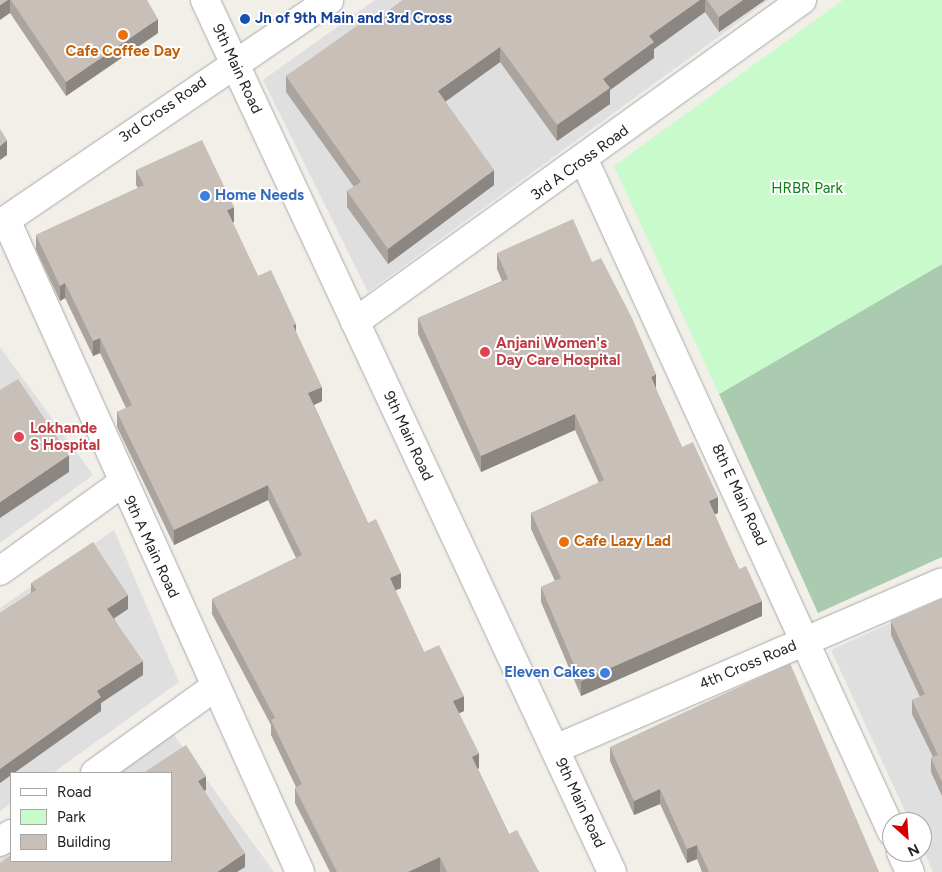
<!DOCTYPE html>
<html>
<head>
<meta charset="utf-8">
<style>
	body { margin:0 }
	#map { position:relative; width:942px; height:872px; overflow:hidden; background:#f2efe9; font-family:Figtree,sans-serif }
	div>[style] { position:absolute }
	.residential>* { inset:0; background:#e0dfdf }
	.cemetery>* { inset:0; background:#aacbaf }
	.park>* { inset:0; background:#c8facc }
	.roads { filter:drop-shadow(0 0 1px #a9a9a9) drop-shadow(0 0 1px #a9a9a9) }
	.minor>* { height:28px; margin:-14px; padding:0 14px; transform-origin:14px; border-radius:14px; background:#fff }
	.wall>* { inset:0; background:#aba49e }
	.shaded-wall>* { inset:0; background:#8b8681 }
	.building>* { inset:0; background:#c7bfb8 }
	.dots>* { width:14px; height:14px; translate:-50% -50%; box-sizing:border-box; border:2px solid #fff; border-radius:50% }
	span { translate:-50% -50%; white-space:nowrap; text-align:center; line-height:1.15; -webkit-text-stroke:4px #fff; paint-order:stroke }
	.transit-label { font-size:15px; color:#164399; font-weight:700 }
	.left { translate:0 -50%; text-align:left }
	.food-label { font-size:15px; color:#c56008; font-weight:700 }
	.street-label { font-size:15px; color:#222 }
	.park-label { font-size:15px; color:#0c8416 }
	.shop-label { font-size:15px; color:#366cbe; font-weight:700 }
	.right { translate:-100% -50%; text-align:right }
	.health-label { font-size:15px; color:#be3a42; font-weight:700 }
	.legend { position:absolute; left:10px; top:772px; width:162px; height:90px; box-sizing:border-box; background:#fff; border:1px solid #a7a7a7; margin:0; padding:6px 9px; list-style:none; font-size:15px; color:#222 }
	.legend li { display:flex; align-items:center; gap:10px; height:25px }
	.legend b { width:25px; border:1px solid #a7a7a7 }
	.north { position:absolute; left:882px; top:812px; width:50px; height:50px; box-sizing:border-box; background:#fff; border:1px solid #a7a7a7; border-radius:50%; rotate:154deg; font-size:14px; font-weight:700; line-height:20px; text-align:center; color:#222 }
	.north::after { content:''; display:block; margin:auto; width:18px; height:22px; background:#d40000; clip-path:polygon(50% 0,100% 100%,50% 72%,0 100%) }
</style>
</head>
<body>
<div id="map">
	<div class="residential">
		<div style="clip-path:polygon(375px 0,769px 0,368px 292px,263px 80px)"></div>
		<div style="clip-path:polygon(0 347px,93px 475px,0 543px)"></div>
		<div style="clip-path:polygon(114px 530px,179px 682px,53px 773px,11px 773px,11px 803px,0 811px,0 608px)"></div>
		<div style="clip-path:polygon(942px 600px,942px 872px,933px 872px,922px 847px,922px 822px,910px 822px,831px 650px)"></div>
		<div style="clip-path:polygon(171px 731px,274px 872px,0 872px,0 855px,11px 847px,11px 861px,171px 861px,171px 773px,112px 773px)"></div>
	</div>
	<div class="cemetery">
		<div style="clip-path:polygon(942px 264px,942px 557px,818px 613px,719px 394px)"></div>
	</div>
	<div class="park">
		<div style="clip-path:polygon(843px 0,942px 0,942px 264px,719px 394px,614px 166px)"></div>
	</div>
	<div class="roads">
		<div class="minor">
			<div style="left:205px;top:0;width:962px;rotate:64.98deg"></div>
			<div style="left:584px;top:160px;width:739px;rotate:65.38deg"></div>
			<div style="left:6px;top:220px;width:715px;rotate:65.73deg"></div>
			<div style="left:0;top:224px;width:398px;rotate:-34.2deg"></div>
			<div style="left:355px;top:322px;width:551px;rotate:-35.77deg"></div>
			<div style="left:0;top:571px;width:150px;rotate:-35.8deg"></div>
			<div style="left:555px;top:749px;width:421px;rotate:-23.3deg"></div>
			<div style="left:95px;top:773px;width:149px;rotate:-35.7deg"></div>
			<div style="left:0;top:842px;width:14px;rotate:-36deg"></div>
			<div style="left:901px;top:852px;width:22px;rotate:66deg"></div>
		</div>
	</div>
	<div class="wall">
		<div style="clip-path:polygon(0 0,147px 0,158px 33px,66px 96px,10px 13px)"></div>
		<div style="clip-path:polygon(403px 0,765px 0,719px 32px,705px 12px,654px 49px,654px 58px,610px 90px,610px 104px,557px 141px,500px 62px,445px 102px,494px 185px,388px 264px,347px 207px,347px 191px,354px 187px,286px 92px,286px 76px,379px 18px)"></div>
		<div style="clip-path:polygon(136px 170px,234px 222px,232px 222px,258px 276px,296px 332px,322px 401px,314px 405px,368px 523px,401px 588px,395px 590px,424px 652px,464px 711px,459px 713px,479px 768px,478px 769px,509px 834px,539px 872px,330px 872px,295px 803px,295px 788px,296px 787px,271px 735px,271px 725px,212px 614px,212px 599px,296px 558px,268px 500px,174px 545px,117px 427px,117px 412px,126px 408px,100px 353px,93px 356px,65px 298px,60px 301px,36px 250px,36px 235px,138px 188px,136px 185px)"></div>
		<div style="clip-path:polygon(497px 253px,592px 262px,656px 390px,682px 447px,718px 513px,714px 514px,739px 569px,762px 616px,581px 696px,541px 602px,541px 587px,555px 581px,531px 529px,531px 513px,599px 483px,575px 430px,481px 472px,418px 334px,418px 318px,502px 281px,497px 269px)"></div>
		<div style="clip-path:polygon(31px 583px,128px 609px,114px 618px,143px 675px,101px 703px,101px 711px,0 783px,0 613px,31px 593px)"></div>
		<div style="clip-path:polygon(942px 599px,942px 796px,931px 772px,931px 758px,933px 757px,912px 714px,912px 700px,920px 697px,891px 635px,891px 621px)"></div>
		<div style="clip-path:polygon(610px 747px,879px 872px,702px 872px,697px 859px,687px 863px,660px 804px,634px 815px,610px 761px)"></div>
	</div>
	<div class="shaded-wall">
		<div style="clip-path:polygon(8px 0,10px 0,10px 13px,0 20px,0 5px)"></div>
		<div style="clip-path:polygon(700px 0,705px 0,705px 12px,654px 49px,654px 58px,610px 90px,610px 104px,557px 141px,557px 125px,603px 79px,649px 36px)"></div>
		<div style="clip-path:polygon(743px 0,765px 0,719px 32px,719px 17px)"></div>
		<div style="clip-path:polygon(158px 19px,158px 33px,66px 96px,66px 82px)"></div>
		<div style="clip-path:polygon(500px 47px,500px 62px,438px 107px,438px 91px)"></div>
		<div style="clip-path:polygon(7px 140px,7px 155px,0 160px,0 146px)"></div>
		<div style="clip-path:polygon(494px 170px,494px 185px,388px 264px,388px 249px)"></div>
		<div style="clip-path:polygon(234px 207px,234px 222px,227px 225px,227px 210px)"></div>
		<div style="clip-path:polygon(65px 283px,65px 298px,60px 301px,60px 286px)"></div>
		<div style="clip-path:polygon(296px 324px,296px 339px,293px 325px)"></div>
		<div style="clip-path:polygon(100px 338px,100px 353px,93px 356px,93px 341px)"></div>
		<div style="clip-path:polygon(656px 374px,656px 390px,651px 377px)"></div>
		<div style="clip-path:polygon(322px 387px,322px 401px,308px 408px,308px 393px)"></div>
		<div style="clip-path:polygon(575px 414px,575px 430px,481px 472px,481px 456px)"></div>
		<div style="clip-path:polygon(69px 455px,69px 472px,0 518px,0 502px)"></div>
		<div style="clip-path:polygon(268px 485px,268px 500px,174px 545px,174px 530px)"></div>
		<div style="clip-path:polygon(718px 497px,718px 513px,709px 517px,709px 501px)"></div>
		<div style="clip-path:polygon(401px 573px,401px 588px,390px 593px,390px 578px)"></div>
		<div style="clip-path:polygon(128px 595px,128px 609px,107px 623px,107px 609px)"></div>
		<div style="clip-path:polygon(762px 601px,762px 616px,581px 696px,581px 681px)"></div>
		<div style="clip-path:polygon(143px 661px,143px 675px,101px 703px,101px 711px,14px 773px,11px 773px,11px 775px,0 783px,0 769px,97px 691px)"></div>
		<div style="clip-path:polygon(464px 696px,464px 711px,453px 716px,453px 701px)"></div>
		<div style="clip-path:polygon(479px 753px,479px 768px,472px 772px,472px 757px)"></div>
		<div style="clip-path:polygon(206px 776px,206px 790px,198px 795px,198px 781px)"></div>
		<div style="clip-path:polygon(660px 789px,660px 804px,634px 815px,634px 801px)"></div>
		<div style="clip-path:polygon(697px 845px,697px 859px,687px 863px,687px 849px)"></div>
		<div style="clip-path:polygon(245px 853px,245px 867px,237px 872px,217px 872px)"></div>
		<div style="clip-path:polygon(440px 857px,440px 872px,408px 872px)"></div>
	</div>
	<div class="building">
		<div style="clip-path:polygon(0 0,8px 0,0 5px)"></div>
		<div style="clip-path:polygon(11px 0,147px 0,158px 19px,66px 82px)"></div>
		<div style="clip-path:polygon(403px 0,700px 0,649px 36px,654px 42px,603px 79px,610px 88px,557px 125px,500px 47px,438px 91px,494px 170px,388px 249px,347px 191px,361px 182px,286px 76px,375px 13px,379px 18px)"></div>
		<div style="clip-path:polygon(707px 0,743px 0,719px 17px)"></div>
		<div style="clip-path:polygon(0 129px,7px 140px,0 146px)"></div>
		<div style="clip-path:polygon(202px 140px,234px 207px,227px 210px,258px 276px,271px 270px,296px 324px,293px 325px,322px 387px,308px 393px,368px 523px,376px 519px,401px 573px,390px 578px,424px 652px,439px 645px,464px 696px,453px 701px,479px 753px,472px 757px,509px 834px,517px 830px,539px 872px,447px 872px,440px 857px,408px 872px,337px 872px,295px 788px,302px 784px,271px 720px,275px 718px,212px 599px,302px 555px,268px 485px,174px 530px,117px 412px,132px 405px,100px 338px,93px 341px,65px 283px,60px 286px,36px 235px,144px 185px,136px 170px)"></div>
		<div style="clip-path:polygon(573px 219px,592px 262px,601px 258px,632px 318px,656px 374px,651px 377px,682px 447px,693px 442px,718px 497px,709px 501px,739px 569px,746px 566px,762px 601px,581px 681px,541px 587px,561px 578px,531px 513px,604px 480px,575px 414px,481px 456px,418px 318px,508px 279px,497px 253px)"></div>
		<div style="clip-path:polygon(18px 379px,69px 455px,0 502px,0 390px)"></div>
		<div style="clip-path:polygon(93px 542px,128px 595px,107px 609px,143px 661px,97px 691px,101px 697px,0 769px,0 613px,36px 590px,31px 583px)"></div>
		<div style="clip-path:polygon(942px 599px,942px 782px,931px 758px,938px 755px,912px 700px,925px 694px,891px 621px)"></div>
		<div style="clip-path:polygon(790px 663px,879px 872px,709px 872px,697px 845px,687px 849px,660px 789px,634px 801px,610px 747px)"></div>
		<div style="clip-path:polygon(186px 745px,206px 776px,198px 781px,245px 853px,217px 872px,0 872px,0 863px,11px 855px,11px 861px,171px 861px,171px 773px,143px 773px)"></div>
	</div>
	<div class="dots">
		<div style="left:245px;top:19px;background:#1a4fb4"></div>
		<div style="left:123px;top:35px;background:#e8710a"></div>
		<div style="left:205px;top:196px;background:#3f7fe0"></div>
		<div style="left:485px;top:352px;background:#e0444e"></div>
		<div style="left:19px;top:437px;background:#e0444e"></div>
		<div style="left:564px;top:542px;background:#e8710a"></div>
		<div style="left:605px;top:673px;background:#3f7fe0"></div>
	</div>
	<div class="transit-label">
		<span class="left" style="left:255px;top:19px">Jn of 9th Main and 3rd Cross</span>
	</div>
	<div class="food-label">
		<span style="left:123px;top:52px">Cafe Coffee Day</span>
		<span class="left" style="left:574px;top:542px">Cafe Lazy Lad</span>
	</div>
	<div class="street-label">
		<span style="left:237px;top:69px;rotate:65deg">9th Main Road</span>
		<span style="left:163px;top:110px;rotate:-35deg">3rd Cross Road</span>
		<span style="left:580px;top:163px;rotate:-36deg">3rd A Cross Road</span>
		<span style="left:408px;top:436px;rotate:65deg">9th Main Road</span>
		<span style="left:739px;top:495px;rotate:65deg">8th E Main Road</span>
		<span style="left:151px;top:547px;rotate:65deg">9th A Main Road</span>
		<span style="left:748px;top:665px;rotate:-23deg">4th Cross Road</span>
		<span style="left:580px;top:803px;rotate:65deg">9th Main Road</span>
	</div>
	<div class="park-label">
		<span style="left:807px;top:189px">HRBR Park</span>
	</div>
	<div class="shop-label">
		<span class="left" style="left:215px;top:196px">Home Needs</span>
		<span class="right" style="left:595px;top:673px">Eleven Cakes</span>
	</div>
	<div class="health-label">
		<span class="left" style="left:496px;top:352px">Anjani Women's<br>Day Care Hospital</span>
		<span class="left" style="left:30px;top:437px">Lokhande<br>S Hospital</span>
	</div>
	<ul class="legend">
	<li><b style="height:6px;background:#fff"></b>Road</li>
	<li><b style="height:14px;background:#c8facc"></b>Park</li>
	<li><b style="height:14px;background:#c7bfb8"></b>Building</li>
	</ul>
	<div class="north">N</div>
</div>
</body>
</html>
